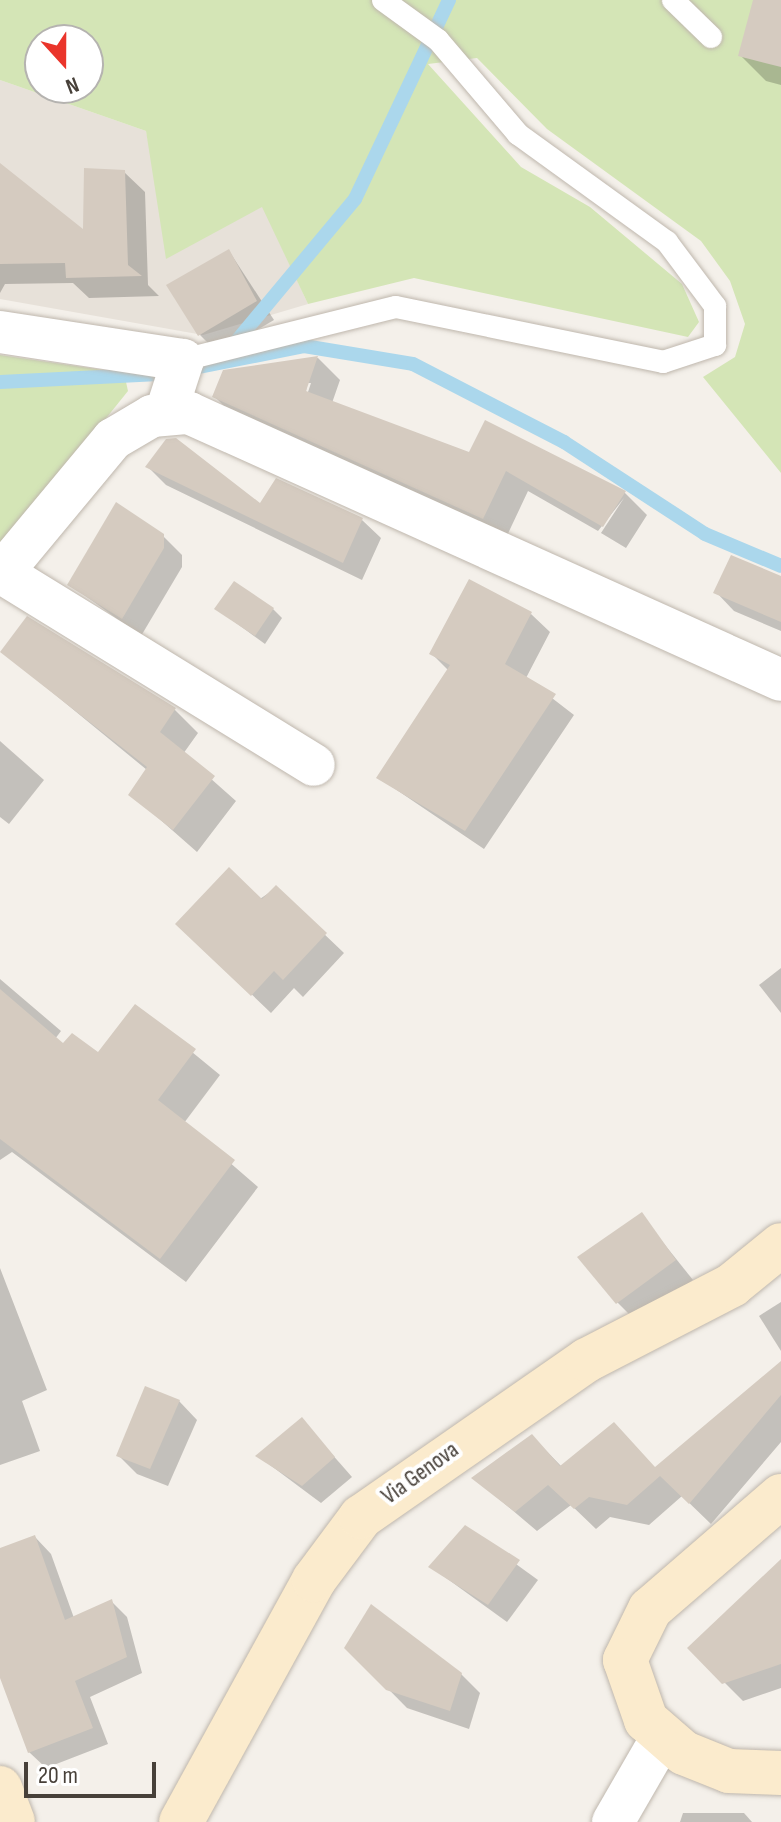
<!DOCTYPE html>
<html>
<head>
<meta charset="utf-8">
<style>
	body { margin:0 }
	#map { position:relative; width:781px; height:1822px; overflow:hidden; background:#f4f0ea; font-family:"Sofia Sans Condensed",sans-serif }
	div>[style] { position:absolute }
	.residential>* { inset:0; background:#e7e1d9 }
	.green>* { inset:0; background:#d4e5b6 }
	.shadow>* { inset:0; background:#0003 }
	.stream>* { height:14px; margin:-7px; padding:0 7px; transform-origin:7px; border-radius:7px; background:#abd7ec }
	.building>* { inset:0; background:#d5cbc0 }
	.roads { filter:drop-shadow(0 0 2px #bfb7ad) drop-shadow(0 0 2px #bfb7ad) }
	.lane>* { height:22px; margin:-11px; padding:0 11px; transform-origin:11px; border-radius:11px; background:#fff }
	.street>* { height:42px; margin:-21px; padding:0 21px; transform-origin:21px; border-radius:21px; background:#fff }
	.secondary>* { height:44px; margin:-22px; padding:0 22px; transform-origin:22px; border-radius:22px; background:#fbebcd }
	span { translate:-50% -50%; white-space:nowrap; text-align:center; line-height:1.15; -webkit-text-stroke:8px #fff; paint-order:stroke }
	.street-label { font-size:24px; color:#474039 }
	.north { position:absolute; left:24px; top:24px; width:80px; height:80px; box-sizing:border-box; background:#fff; border:2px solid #b5b3b0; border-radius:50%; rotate:159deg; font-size:22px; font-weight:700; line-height:32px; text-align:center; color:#474039 }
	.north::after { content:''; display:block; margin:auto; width:28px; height:36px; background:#ea352b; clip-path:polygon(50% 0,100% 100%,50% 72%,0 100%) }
	.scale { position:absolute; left:24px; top:1762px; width:132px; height:36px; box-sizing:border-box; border:4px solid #474039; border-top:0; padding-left:10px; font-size:24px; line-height:28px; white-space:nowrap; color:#474039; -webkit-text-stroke:6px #fff; paint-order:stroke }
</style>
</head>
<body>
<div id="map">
	<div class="residential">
		<div style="clip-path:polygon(0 80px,146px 131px,154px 169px,263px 207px,308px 304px,203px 335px,0 299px)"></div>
	</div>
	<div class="green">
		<div style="clip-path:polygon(evenodd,0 0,781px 0,781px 473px,703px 377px,735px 357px,745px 324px,730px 281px,701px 241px,547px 129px,477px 58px,428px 64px,521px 167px,590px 207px,682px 284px,699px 322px,688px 337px,414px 278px,308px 304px,262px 207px,166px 259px,146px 131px,0 80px,0 0,40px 40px,88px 40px,88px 88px,40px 88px,40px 40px)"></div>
		<div style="clip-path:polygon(0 355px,124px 373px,128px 391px,0 550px)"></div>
	</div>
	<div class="shadow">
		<div style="clip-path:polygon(755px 0,781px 0,781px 85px,766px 81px,741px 56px)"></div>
		<div style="clip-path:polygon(0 166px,85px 233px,124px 172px,145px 192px,148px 285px,159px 296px,89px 298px,73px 283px,5px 284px,0 293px)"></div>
		<div style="clip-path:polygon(229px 251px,274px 320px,218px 353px,200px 335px)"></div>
		<div style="clip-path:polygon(evenodd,318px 358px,340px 380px,332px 403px,470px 455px,486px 423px,625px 493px,647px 515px,626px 548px,601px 533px,624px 498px,598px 531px,528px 491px,505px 540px,237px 419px,215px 397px,225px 372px,318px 358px,307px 383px,311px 383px,305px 401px,307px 383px)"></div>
		<div style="clip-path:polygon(147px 466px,260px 506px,362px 520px,381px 538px,362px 580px,166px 485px)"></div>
		<div style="clip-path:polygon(163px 536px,182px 555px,182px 567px,141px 636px,69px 584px)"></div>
		<div style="clip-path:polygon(781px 578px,781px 631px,734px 611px,716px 592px)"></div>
		<div style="clip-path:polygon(217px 609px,273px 609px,282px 618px,265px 644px)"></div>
		<div style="clip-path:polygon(531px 614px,550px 632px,526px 678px,574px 715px,484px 849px,379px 778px,449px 671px,432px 654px)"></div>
		<div style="clip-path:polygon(27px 619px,175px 710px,198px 733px,183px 754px,236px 801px,197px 852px,131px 794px,147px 770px,3px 652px)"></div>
		<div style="clip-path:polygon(0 741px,44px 780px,9px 824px,0 817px)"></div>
		<div style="clip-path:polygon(276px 888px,344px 953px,303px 997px,294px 988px,271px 1013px,197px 942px)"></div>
		<div style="clip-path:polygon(781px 968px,781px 1013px,759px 985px)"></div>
		<div style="clip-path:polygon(0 979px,61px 1031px,55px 1039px,63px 1046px,98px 1055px,136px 1006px,220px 1075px,184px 1123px,258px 1187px,186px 1282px,12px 1152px,0 1160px)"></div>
		<div style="clip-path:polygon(641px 1215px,693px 1280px,636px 1321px,617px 1302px)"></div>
		<div style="clip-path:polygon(0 1268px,47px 1390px,22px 1401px,40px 1451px,0 1465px)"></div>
		<div style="clip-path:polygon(781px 1302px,781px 1351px,759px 1316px)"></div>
		<div style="clip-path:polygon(781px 1363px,781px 1442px,711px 1524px,682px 1496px,649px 1525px,610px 1517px,596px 1529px,571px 1505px,537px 1531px,474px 1478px,532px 1436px,562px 1467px,656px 1469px)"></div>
		<div style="clip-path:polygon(179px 1401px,197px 1420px,168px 1486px,137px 1474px,119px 1456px)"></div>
		<div style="clip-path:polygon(302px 1420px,352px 1477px,321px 1503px,258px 1456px)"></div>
		<div style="clip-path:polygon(465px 1527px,538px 1580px,507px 1622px,431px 1567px)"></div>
		<div style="clip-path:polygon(35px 1537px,51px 1554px,74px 1618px,111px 1601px,127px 1617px,142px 1673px,90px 1697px,108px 1744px,46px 1768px,29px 1752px,0 1672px,0 1550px)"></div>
		<div style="clip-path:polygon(781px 1562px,781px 1688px,743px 1701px,690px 1648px)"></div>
		<div style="clip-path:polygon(347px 1647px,461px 1674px,480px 1693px,469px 1729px,407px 1708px)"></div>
		<div style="clip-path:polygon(683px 1813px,744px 1813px,752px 1822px,680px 1822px)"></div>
	</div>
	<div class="stream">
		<div style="left:230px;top:349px;width:195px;rotate:-50.2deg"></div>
		<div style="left:355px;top:199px;width:220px;rotate:-64.7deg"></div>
		<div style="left:184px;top:370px;width:122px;rotate:-11.3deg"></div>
		<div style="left:304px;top:346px;width:110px;rotate:9.4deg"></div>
		<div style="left:413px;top:364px;width:170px;rotate:27.3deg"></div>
		<div style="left:564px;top:442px;width:168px;rotate:33.1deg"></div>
		<div style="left:705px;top:534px;width:82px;rotate:22.8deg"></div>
		<div style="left:0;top:382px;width:159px;rotate:-2.9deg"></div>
	</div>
	<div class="building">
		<div style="clip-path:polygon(753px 0,781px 0,781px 67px,738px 56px)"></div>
		<div style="clip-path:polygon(0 163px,83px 229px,84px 168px,125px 170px,128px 265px,142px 276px,66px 278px,65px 263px,0 264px)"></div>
		<div style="clip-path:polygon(229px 249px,257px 301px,198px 336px,166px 285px)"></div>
		<div style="clip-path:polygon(318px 356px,306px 391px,469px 452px,485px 420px,626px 491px,603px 527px,506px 471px,483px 519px,212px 397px,223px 370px)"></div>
		<div style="clip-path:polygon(176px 438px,260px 503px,276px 478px,363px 518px,343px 563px,145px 467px,166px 439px)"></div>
		<div style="clip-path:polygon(116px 502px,164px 534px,164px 548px,122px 619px,67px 585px)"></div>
		<div style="clip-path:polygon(731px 555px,781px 576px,781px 622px,713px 593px)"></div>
		<div style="clip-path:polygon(469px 579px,532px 612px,505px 664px,556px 694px,465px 831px,376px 778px,450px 665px,429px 654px)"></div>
		<div style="clip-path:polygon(234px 581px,274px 608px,255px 636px,214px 609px)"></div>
		<div style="clip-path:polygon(27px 616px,176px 708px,160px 732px,215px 776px,173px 830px,128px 795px,147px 767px,0 652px)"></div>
		<div style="clip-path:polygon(229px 867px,262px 899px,276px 885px,327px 933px,283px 980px,274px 971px,251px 996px,175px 924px)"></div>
		<div style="clip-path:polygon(0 989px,63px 1043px,72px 1033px,98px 1052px,135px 1004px,196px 1049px,158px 1100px,235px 1160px,160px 1259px,0 1139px)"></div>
		<div style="clip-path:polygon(642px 1212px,676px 1260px,616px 1304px,577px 1257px)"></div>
		<div style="clip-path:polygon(781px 1361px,781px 1395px,689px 1504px,660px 1476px,627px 1505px,589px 1497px,574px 1509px,548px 1485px,515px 1512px,471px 1478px,532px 1434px,560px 1466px,614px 1422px,655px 1467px)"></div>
		<div style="clip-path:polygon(145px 1386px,180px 1400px,150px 1469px,116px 1456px)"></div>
		<div style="clip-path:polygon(302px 1417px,335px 1457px,302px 1486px,255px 1456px)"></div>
		<div style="clip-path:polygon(465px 1525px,520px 1560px,488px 1605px,428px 1567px)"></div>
		<div style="clip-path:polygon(35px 1535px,65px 1620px,112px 1599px,127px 1657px,75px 1681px,93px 1728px,28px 1753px,0 1678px,0 1548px)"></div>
		<div style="clip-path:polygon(781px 1559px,781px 1664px,722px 1684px,687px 1648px)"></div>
		<div style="clip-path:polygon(371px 1604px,462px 1673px,450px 1711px,386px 1690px,344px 1648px)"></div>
	</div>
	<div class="roads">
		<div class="lane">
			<div style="left:673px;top:0;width:53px;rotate:44.2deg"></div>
			<div style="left:183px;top:360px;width:219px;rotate:-14deg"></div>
			<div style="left:396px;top:307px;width:273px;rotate:11.6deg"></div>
			<div style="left:663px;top:362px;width:55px;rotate:-18.1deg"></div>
			<div style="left:715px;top:345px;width:39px;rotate:-90deg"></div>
			<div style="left:715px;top:306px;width:80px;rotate:-126.9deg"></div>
			<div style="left:667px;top:242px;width:184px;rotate:-144.1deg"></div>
			<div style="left:518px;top:134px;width:123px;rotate:-130.4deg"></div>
			<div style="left:438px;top:40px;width:68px;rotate:-144deg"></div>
		</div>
		<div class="street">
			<div style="left:0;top:332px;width:185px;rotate:8.7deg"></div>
			<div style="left:183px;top:360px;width:55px;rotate:108.1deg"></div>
			<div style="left:2px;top:573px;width:366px;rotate:31.6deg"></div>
			<div style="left:0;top:575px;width:177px;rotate:-50.3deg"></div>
			<div style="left:113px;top:439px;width:45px;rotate:-30.5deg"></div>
			<div style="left:152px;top:416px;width:37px;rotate:-5deg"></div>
			<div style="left:189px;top:413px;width:649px;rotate:24.28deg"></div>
			<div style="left:613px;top:1822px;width:98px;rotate:-60deg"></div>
		</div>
		<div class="secondary">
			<div style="left:781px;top:1496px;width:173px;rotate:139.2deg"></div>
			<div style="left:650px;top:1609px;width:57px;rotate:116.1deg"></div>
			<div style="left:625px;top:1660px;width:64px;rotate:70.7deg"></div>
			<div style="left:646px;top:1720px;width:50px;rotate:41deg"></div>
			<div style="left:684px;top:1753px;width:48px;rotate:21.8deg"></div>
			<div style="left:729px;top:1771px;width:52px;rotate:2.2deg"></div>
			<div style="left:0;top:1788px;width:36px;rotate:69deg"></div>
			<div style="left:181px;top:1822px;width:276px;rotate:-61.2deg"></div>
			<div style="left:314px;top:1580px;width:79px;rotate:-53.3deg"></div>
			<div style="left:361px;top:1517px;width:275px;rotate:-34.8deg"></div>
			<div style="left:587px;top:1360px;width:163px;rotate:-27.3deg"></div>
			<div style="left:732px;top:1285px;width:63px;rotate:-39.2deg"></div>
		</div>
	</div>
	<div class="street-label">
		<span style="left:420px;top:1473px;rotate:-36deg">Via Genova</span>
	</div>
	<div class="north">N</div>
	<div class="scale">20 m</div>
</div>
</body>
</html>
